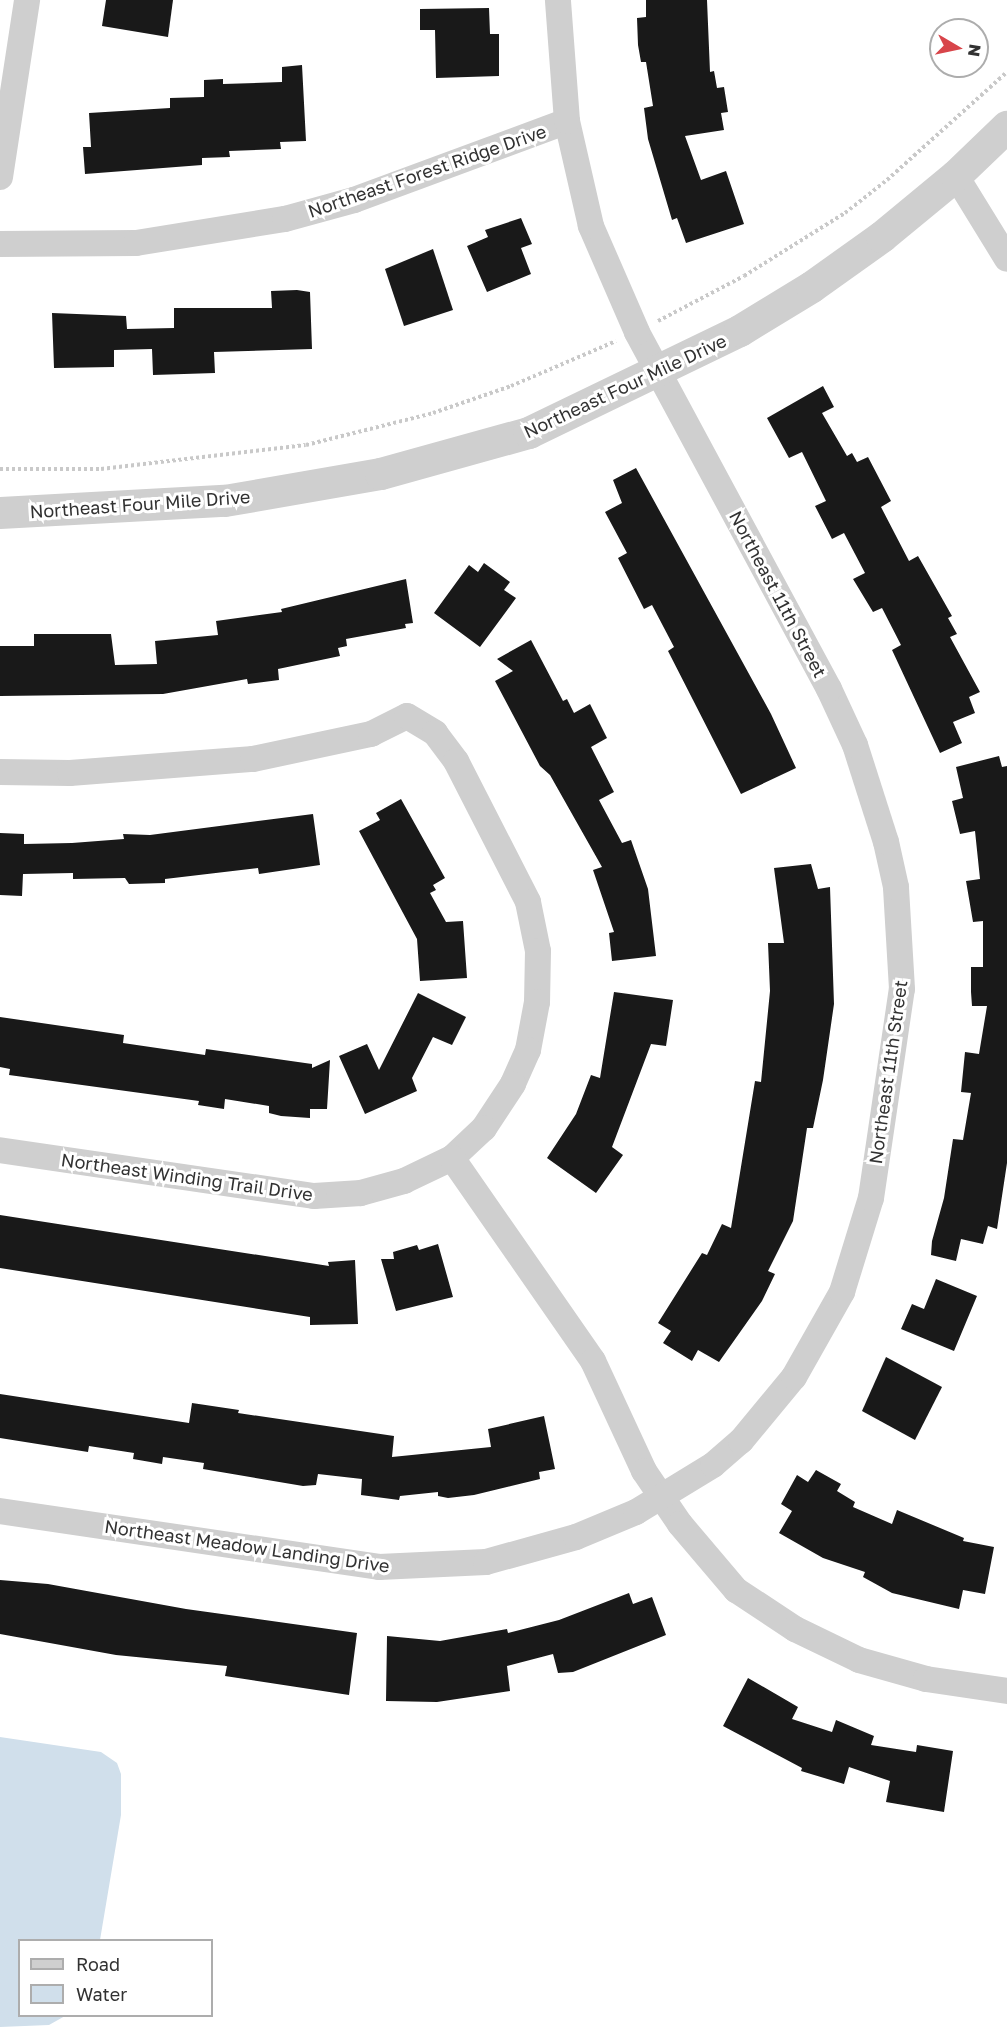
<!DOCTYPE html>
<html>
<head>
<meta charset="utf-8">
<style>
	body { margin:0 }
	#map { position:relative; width:1007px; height:2035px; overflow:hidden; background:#fff; font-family:"Golos Text",sans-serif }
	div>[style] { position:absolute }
	.water>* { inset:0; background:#d0dfeb }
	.building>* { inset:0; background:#191919 }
	.path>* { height:4px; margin-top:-2px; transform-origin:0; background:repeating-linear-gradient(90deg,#c9c9c9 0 3px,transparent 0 6px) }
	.minor>* { height:26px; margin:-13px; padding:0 13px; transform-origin:13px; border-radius:13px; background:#cfcfcf }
	.tertiary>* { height:32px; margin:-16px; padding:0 16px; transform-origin:16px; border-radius:16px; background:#cfcfcf }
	span { translate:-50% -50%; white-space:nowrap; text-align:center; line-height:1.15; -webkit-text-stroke:6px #fff; paint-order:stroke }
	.street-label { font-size:18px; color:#323232 }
	.legend { position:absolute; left:18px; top:1939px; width:195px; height:78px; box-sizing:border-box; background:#fff; border:2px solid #adadad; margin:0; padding:8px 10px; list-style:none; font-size:18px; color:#323232 }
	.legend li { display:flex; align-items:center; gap:12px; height:30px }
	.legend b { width:30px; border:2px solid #adadad }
	.north { position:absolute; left:929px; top:18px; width:60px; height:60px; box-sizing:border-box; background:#fff; border:2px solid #adadad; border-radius:50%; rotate:99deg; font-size:16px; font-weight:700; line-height:24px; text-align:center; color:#323232 }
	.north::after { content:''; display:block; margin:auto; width:21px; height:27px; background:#d8454a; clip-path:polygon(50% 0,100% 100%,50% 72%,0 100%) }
</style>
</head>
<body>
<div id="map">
	<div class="water">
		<div style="clip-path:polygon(0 1737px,101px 1752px,117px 1763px,121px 1774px,121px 1815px,100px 1940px,20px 1940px,20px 2016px,65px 2016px,49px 2025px,0 2027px)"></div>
	</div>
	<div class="building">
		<div style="clip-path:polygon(106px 0,173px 0,168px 37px,102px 26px)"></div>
		<div style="clip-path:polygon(646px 0,707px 0,710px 72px,714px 71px,717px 88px,724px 87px,728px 112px,721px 113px,724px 130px,685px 136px,701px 180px,726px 171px,744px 224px,686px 243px,677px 218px,672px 220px,648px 139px,644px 108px,653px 106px,646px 62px,641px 62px,638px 45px,637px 18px,646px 17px)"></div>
		<div style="clip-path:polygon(489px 8px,490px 34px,499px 34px,499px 76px,436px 78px,435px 30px,420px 30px,420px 9px)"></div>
		<div style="clip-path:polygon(302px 65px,306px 141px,280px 142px,281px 149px,229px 151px,230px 157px,202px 158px,202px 165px,85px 174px,83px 147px,91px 147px,89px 113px,170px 108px,170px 98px,204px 97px,204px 80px,223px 79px,223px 84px,282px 82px,282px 67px)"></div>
		<div style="clip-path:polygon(521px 218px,532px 244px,521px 248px,531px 274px,487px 292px,467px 246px,488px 237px,485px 230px)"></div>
		<div style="clip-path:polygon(433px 249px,453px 310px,404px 326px,385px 269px)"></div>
		<div style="clip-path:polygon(297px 290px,310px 292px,312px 349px,214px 352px,215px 373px,153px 375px,152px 349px,114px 350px,114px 367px,54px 368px,52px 313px,126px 316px,127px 329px,174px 328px,174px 308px,272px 308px,271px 291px)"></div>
		<div style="clip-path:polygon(823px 386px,834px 407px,822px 413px,847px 456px,852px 453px,857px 462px,868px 457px,891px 501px,881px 507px,909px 561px,918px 556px,952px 616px,948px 618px,957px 634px,950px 637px,980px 692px,969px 697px,975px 713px,953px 722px,962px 743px,940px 753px,892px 650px,901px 645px,882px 608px,873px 612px,853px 579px,865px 573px,844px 533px,832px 539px,815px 506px,826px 501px,802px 452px,789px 458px,767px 418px)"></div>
		<div style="clip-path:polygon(636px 468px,771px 714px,796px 768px,741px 794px,668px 651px,674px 647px,652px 605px,644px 609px,618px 558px,627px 553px,605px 512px,622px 503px,613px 480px)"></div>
		<div style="clip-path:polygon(484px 563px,510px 582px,504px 590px,516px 598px,480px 647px,434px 613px,469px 565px,478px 572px)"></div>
		<div style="clip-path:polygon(406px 579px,413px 623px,405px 624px,406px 628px,346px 639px,347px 646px,338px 648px,340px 656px,278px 669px,279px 680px,248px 684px,247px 679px,163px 694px,0 696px,0 646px,34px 646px,34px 634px,111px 634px,115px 665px,157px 664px,155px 641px,218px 635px,216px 621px,282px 612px,281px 609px)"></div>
		<div style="clip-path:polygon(531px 640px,563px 701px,567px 699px,574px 713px,590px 704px,607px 738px,591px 747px,614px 792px,599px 800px,622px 843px,631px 840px,648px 889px,656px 956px,612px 961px,609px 933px,614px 932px,593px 870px,602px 867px,550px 775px,540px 766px,495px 681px,513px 671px,497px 659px)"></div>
		<div style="clip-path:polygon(999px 756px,1002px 767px,1007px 766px,1007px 1163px,997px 1229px,988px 1226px,983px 1244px,961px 1239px,956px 1261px,931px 1255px,932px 1241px,944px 1198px,953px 1139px,963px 1140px,971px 1093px,961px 1092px,965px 1052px,979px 1054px,987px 1006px,972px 1006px,971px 992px,971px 967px,983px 967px,983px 921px,973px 922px,966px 881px,980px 879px,975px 831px,960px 834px,952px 801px,963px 798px,956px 767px)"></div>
		<div style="clip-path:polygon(401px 799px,445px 878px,433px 885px,436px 890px,430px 893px,446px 922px,463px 921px,467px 978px,420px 981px,417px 939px,359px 831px,380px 820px,376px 813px)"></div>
		<div style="clip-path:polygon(313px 814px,320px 865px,259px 874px,258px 868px,165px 879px,165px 883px,129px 884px,125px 878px,73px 879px,73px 873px,23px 874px,22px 896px,0 895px,0 833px,24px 834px,24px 844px,72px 843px,124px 839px,123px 834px,150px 835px)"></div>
		<div style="clip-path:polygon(811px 864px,818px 889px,830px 887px,834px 1004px,823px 1080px,813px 1128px,807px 1128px,793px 1221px,768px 1271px,775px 1274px,762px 1301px,719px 1362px,698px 1350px,692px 1361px,663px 1343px,671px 1331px,658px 1323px,702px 1253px,707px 1255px,722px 1224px,731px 1228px,755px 1081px,761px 1082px,770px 991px,768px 943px,784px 943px,774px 868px)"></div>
		<div style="clip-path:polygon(614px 992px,673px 1000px,666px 1046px,651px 1044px,612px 1147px,623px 1155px,596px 1193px,547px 1158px,576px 1114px,591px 1075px,600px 1078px)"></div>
		<div style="clip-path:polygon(418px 993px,466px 1017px,452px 1045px,433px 1037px,412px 1078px,417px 1091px,365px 1114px,339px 1056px,367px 1044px,379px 1070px)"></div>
		<div style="clip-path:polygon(0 1017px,124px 1035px,123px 1043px,205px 1055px,206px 1049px,312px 1064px,312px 1068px,330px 1060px,327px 1109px,310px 1109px,310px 1118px,281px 1116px,269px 1113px,269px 1106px,225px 1099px,224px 1109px,198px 1105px,199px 1101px,9px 1075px,10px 1069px,0 1067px)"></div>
		<div style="clip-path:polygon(0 1215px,329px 1266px,328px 1262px,355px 1260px,358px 1324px,310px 1325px,310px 1317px,0 1268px)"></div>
		<div style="clip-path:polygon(438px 1244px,453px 1297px,396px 1311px,381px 1259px,394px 1259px,393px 1252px,417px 1245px,419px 1250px)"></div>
		<div style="clip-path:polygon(936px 1279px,977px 1296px,954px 1351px,901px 1329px,912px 1304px,924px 1309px)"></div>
		<div style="clip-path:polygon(886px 1357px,942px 1387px,915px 1440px,862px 1411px)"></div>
		<div style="clip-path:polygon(0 1394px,189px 1423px,192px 1403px,239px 1410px,238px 1413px,394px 1436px,392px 1457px,491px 1447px,488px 1429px,544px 1416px,555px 1469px,539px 1472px,540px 1479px,474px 1495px,448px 1498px,438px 1496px,438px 1492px,400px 1496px,399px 1500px,361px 1495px,362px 1479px,318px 1474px,316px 1485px,303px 1486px,203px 1469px,204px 1463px,163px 1457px,162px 1464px,133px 1459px,134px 1453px,89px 1446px,88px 1452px,0 1438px)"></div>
		<div style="clip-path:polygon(816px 1470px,841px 1484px,837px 1491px,855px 1502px,853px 1507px,892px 1524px,897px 1510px,964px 1538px,963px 1541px,994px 1547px,985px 1594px,963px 1590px,959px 1609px,892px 1593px,863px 1577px,865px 1572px,823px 1558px,779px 1533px,792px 1511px,781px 1504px,797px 1475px,808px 1482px)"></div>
		<div style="clip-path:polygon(0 1580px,48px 1584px,186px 1609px,357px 1633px,349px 1695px,225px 1676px,227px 1666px,116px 1655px,0 1634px)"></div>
		<div style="clip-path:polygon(629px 1593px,633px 1604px,652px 1597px,666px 1635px,573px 1672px,558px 1673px,553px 1654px,507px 1666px,510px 1691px,437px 1702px,386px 1701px,387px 1636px,440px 1641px,507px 1629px,508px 1633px,559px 1620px)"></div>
		<div style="clip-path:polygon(748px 1678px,798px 1707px,792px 1719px,832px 1732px,836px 1720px,874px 1736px,871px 1745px,916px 1752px,917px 1745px,953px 1751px,944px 1812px,886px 1802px,890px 1781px,849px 1767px,844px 1784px,801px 1771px,802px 1768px,723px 1726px)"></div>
	</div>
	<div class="path">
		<div style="left:658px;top:321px;width:97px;rotate:-27.6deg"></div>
		<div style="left:744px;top:276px;width:119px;rotate:-32deg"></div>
		<div style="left:845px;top:213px;width:53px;rotate:-38.2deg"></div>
		<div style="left:887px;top:180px;width:161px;rotate:-42deg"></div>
		<div style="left:0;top:469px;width:101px"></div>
		<div style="left:101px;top:469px;width:206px;rotate:-6.7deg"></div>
		<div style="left:306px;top:445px;width:131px;rotate:-14.1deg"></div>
		<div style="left:433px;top:413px;width:83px;rotate:-19.1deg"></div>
		<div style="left:511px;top:386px;width:114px;rotate:-23.2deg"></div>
	</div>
	<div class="minor">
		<div style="left:956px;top:176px;width:97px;rotate:58.4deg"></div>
		<div style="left:0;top:177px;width:179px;rotate:-81.3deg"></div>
		<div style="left:0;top:244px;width:136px;rotate:-0.4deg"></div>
		<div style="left:136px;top:243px;width:151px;rotate:-9.2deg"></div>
		<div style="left:285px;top:219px;width:72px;rotate:-15.4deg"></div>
		<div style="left:354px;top:200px;width:227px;rotate:-20.3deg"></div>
		<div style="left:0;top:772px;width:70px;rotate:0.8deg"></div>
		<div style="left:70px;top:773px;width:184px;rotate:-4.4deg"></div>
		<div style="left:253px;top:759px;width:121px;rotate:-12deg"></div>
		<div style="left:371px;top:734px;width:40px;rotate:-26.6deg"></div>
		<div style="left:407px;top:716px;width:33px;rotate:31deg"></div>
		<div style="left:435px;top:733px;width:35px;rotate:53deg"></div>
		<div style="left:456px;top:761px;width:158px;rotate:62.9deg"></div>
		<div style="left:528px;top:902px;width:50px;rotate:78.5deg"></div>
		<div style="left:538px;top:951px;width:51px;rotate:91.1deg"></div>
		<div style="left:537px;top:1002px;width:49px;rotate:100.6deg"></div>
		<div style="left:528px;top:1050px;width:37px;rotate:114deg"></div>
		<div style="left:513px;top:1084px;width:53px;rotate:123.4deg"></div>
		<div style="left:484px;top:1128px;width:44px;rotate:136.8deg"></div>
		<div style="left:452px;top:1158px;width:53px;rotate:154.4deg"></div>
		<div style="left:404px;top:1181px;width:45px;rotate:164.4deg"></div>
		<div style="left:361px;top:1193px;width:47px;rotate:176.3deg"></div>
		<div style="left:314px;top:1196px;width:317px;rotate:-171.7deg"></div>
		<div style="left:452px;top:1158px;width:247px;rotate:55.2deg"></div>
		<div style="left:593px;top:1361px;width:121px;rotate:65.1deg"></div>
		<div style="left:644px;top:1471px;width:64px;rotate:55.8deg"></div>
		<div style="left:680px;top:1524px;width:87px;rotate:49.7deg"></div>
		<div style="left:736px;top:1590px;width:71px;rotate:33.5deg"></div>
		<div style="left:795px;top:1629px;width:71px;rotate:25.8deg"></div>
		<div style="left:859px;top:1660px;width:70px;rotate:15.8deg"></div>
		<div style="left:926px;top:1679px;width:82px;rotate:8.4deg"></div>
		<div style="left:0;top:1511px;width:383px;rotate:8.4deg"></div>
		<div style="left:379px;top:1567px;width:107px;rotate:-2.7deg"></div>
		<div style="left:486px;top:1562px;width:93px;rotate:-15.5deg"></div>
		<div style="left:576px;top:1537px;width:65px;rotate:-22.6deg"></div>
		<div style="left:636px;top:1512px;width:90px;rotate:-31.4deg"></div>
		<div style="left:713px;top:1465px;width:37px;rotate:-41deg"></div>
		<div style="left:741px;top:1441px;width:83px;rotate:-50.4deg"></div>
		<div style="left:794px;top:1377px;width:98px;rotate:-60.5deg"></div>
		<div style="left:842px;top:1292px;width:98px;rotate:-72.9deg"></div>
		<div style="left:871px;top:1198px;width:211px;rotate:-81.6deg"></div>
		<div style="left:902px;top:989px;width:102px;rotate:-93.4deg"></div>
		<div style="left:896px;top:887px;width:46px;rotate:-102.5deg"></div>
		<div style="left:886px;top:842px;width:102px;rotate:-107.7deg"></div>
		<div style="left:855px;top:745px;width:62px;rotate:-114.9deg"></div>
		<div style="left:829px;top:689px;width:405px;rotate:-118.3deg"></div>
		<div style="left:637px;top:332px;width:116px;rotate:-113.5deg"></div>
		<div style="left:591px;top:226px;width:108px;rotate:-102.9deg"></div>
		<div style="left:567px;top:121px;width:121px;rotate:-94.3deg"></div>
	</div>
	<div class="tertiary">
		<div style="left:0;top:513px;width:225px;rotate:-3.1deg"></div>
		<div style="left:225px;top:501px;width:158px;rotate:-9.8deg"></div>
		<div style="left:381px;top:474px;width:154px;rotate:-15.5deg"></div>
		<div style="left:529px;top:433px;width:234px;rotate:-25.8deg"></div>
		<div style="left:740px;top:331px;width:84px;rotate:-31.4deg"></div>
		<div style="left:812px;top:287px;width:86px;rotate:-35.5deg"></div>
		<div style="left:882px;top:237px;width:96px;rotate:-39.5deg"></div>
		<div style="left:956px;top:176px;width:71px;rotate:-43.9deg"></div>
	</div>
	<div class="street-label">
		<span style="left:427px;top:171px;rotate:-19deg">Northeast Forest Ridge Drive</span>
		<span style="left:625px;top:386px;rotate:-25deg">Northeast Four Mile Drive</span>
		<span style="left:140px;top:504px;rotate:-4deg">Northeast Four Mile Drive</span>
		<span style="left:778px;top:594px;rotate:62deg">Northeast 11th Street</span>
		<span style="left:888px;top:1072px;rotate:-82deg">Northeast 11th Street</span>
		<span style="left:187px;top:1177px;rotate:8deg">Northeast Winding Trail Drive</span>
		<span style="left:247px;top:1546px;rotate:8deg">Northeast Meadow Landing Drive</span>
	</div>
	<ul class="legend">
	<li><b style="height:8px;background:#cfcfcf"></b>Road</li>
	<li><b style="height:16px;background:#d0dfeb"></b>Water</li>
	</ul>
	<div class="north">N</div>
</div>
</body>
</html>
